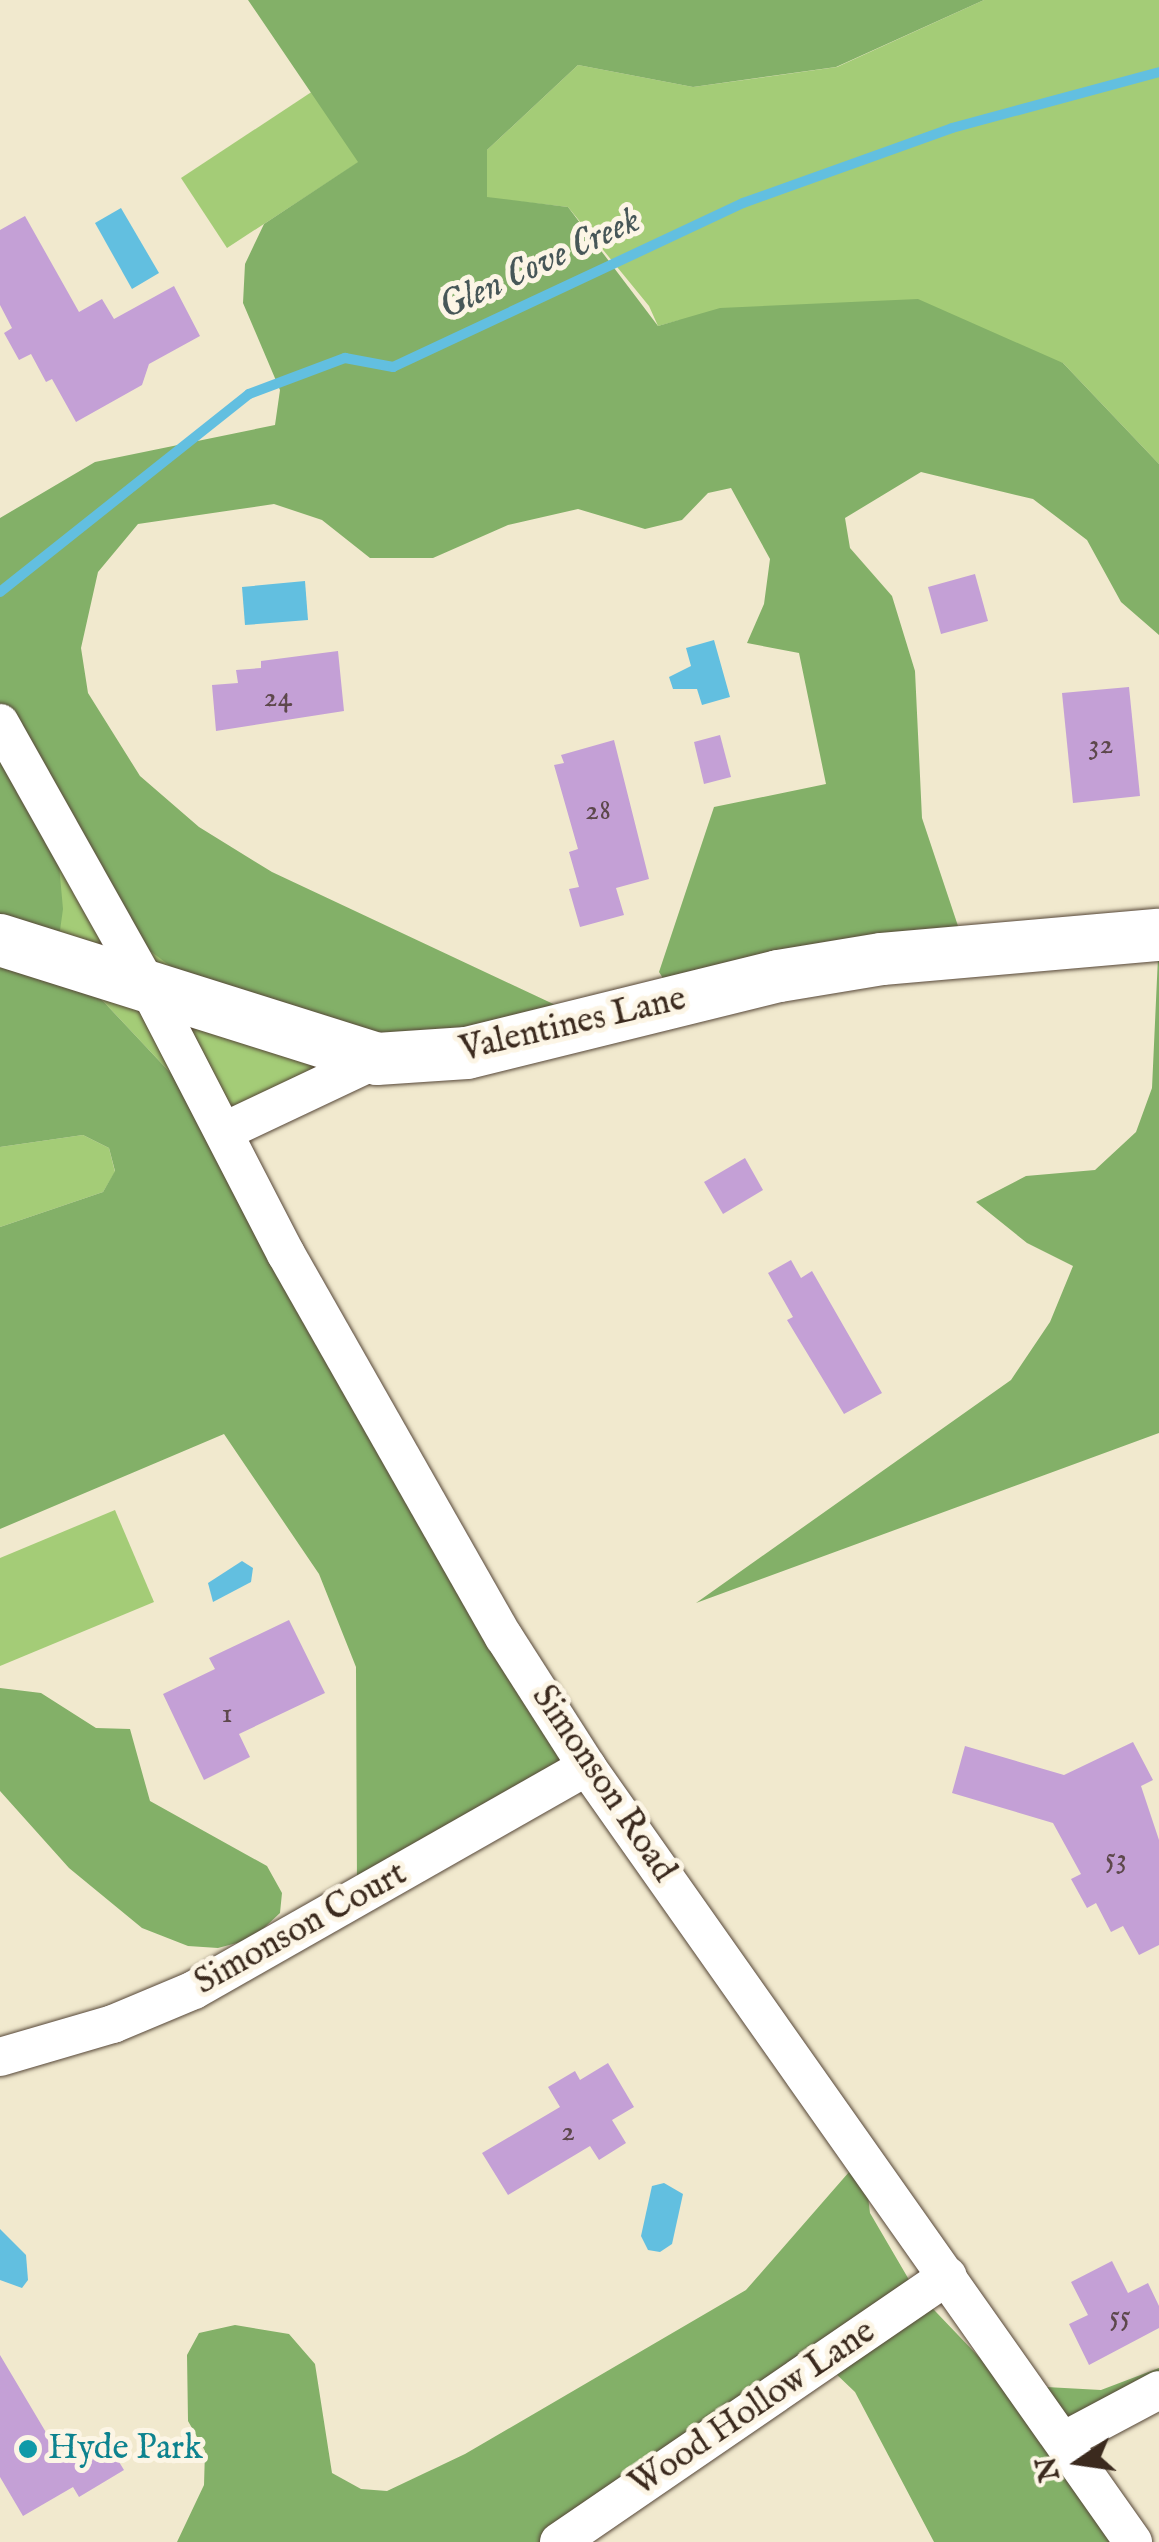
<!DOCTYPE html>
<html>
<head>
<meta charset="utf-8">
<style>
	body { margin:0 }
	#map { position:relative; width:1159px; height:2542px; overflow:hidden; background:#f1e9ce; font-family:"IM FELL English",serif }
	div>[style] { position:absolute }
	.green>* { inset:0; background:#a4cc77 }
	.forest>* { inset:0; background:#83b068 }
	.water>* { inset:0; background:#62bfe0 }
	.stream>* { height:10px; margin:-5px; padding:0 5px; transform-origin:5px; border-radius:5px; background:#62bfe0 }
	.building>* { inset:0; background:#c4a0d6 }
	.roads { filter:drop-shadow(0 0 2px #564738) drop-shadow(0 0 2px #564738) }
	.street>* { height:38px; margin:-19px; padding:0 19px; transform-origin:19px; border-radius:19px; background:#fff }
	.secondary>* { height:52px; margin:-26px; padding:0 26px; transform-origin:26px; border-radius:26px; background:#fff }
	.dots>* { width:28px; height:28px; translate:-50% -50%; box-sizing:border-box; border:5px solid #fcf5e5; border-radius:50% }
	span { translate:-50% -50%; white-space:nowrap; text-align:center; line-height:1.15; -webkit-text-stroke:10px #fcf5e5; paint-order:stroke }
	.number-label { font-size:30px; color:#5d484c }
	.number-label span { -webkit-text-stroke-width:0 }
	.street-label { font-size:35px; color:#3b2a1e }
	.culture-label { font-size:35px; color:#0d838f }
	.left { translate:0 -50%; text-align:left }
	.water-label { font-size:38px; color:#475758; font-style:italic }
	.north { position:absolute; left:1029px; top:2412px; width:100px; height:100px; -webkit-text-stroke:8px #fcf5e5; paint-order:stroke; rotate:257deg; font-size:28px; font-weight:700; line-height:40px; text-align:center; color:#3b2a1e }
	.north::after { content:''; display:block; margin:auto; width:35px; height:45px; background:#3b2a1e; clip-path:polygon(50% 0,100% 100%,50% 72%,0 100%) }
</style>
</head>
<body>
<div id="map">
	<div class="green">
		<div style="clip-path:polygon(984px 0,1159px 0,1159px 464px,1063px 363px,680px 320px,658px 326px,649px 306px,568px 207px,487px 198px,487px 150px,578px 65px,693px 87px,837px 67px)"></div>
		<div style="clip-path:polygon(313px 91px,359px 162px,227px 248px,181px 178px)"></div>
		<div style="clip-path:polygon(53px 796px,377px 1059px,225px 1131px,57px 952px)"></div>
		<div style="clip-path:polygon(83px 1135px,109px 1148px,115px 1172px,103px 1192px,0 1227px,0 1147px)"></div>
		<div style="clip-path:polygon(115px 1510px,154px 1602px,0 1666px,0 1558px)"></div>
	</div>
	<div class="forest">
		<div style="clip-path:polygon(248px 0,984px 0,836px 67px,693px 87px,578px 65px,487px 150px,487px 197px,568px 207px,658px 326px,720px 308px,918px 299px,1063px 363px,1159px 464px,1159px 635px,1121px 602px,1087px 540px,1033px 499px,921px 472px,845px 518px,850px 548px,892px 596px,915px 671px,922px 818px,966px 950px,678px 1002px,659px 972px,714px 807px,826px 784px,799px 653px,747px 643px,764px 604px,770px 559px,731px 488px,708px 493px,682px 520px,645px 529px,578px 509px,508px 525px,433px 558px,370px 558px,322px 520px,274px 504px,138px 524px,98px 572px,81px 648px,88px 693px,140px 776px,199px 827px,272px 872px,596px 1024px,467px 1053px,238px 1017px,149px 950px,53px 798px,63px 909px,57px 952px,225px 1131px,587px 1767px,357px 1887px,356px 1667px,319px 1574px,224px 1434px,0 1529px,0 1227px,103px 1192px,115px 1171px,109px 1148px,83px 1135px,0 1147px,0 518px,95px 462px,275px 425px,280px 390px,243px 303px,245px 264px,264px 224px,358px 162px)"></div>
		<div style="clip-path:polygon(1159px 935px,1159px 1433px,696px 1603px,1011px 1380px,1050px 1322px,1073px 1266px,1027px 1243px,976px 1202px,1026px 1176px,1095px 1170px,1136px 1132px,1152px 1088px)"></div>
		<div style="clip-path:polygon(0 1688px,41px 1693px,96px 1728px,130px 1729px,150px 1801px,267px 1866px,282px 1893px,280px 1913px,252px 1939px,218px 1948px,188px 1946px,142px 1928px,69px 1868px,0 1791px)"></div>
		<div style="clip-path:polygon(863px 2156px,870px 2213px,915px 2290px,979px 2357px,1046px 2387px,1101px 2390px,1159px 2368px,1159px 2380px,1066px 2439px,1128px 2542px,934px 2542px,855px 2392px,833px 2371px,558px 2542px,177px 2542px,204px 2485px,205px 2451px,188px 2421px,187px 2355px,199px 2333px,235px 2325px,289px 2334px,315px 2364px,332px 2473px,361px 2489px,387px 2491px,465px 2454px,746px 2290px)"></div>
	</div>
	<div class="water">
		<div style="clip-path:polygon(121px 208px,159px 273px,132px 289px,95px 223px)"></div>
		<div style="clip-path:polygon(305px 581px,308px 620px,245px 625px,242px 587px)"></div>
		<div style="clip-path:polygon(714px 640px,730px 697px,702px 705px,697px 689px,673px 689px,669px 677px,691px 666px,686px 648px)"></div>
		<div style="clip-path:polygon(242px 1561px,253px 1568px,251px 1582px,213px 1602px,208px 1583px)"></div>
		<div style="clip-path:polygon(664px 2183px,683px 2194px,672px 2244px,660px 2252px,648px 2250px,641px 2236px,652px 2186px)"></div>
		<div style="clip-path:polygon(0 2229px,26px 2255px,28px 2280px,22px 2288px,0 2280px)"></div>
	</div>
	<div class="stream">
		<div style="left:0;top:592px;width:318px;rotate:-38.5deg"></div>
		<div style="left:249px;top:394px;width:103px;rotate:-20.6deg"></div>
		<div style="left:345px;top:358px;width:49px;rotate:10.6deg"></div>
		<div style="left:393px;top:367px;width:387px;rotate:-25.1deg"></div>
		<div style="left:743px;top:203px;width:222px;rotate:-19.7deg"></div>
		<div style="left:952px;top:128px;width:214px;rotate:-15.1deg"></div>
	</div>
	<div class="building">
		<div style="clip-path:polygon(25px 216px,79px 312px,102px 299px,114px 319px,174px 286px,200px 336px,149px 364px,142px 385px,76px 422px,52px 379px,46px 382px,31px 354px,19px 360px,4px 333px,12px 328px,0 305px,0 230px)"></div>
		<div style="clip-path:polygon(975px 574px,988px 621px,941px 634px,928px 587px)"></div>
		<div style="clip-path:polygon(338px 651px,344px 711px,216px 731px,212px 685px,238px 683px,236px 670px,261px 668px,261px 661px)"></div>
		<div style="clip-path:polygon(1129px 687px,1140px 796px,1073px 803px,1062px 693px)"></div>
		<div style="clip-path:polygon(720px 735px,731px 777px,704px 784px,694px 742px)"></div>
		<div style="clip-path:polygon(614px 740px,649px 879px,616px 888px,624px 915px,580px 927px,569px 889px,579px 887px,569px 852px,578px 849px,554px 765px,564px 763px,561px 755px)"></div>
		<div style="clip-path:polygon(745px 1158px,763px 1190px,723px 1214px,704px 1182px)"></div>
		<div style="clip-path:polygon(791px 1260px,801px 1278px,812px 1271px,882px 1393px,844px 1414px,787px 1320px,793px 1317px,768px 1273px)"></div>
		<div style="clip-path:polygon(289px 1620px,325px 1693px,239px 1734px,250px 1757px,204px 1780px,163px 1694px,215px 1669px,209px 1658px)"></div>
		<div style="clip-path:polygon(1133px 1742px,1153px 1780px,1141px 1786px,1159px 1840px,1159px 1945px,1139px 1955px,1123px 1926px,1111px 1932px,1096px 1903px,1087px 1908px,1071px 1879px,1081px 1874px,1053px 1823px,952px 1793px,965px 1746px,1064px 1775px)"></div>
		<div style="clip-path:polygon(608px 2063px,634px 2107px,612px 2120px,626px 2143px,599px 2160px,590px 2146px,508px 2195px,482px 2153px,560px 2107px,548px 2087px,575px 2071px,580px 2080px)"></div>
		<div style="clip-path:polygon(1112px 2261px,1128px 2293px,1148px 2283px,1159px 2306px,1159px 2328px,1089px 2365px,1069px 2324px,1088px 2315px,1071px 2282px)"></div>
		<div style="clip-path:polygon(0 2355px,63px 2461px,103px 2436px,124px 2470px,79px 2497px,73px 2487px,23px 2516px,0 2477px)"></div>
	</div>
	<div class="roads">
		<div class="street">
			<div style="left:0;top:723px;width:296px;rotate:60.7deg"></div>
			<div style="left:145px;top:981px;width:307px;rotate:62.7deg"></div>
			<div style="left:286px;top:1254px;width:441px;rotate:60.4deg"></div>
			<div style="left:504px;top:1637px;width:154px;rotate:57.4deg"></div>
			<div style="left:587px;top:1767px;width:948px;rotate:54.83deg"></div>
			<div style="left:225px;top:1131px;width:168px;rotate:-25.3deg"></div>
			<div style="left:0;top:2057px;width:118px;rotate:-16.3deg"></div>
			<div style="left:113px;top:2024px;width:88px;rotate:-22.8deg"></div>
			<div style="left:194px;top:1990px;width:452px;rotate:-29.6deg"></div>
			<div style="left:1065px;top:2440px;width:106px;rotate:-28deg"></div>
			<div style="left:559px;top:2542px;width:471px;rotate:-34.4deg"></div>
		</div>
		<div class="secondary">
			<div style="left:0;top:940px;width:395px;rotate:17.5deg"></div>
			<div style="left:377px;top:1059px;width:90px;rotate:-3.8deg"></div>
			<div style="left:467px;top:1053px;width:321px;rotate:-13.9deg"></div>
			<div style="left:779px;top:976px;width:104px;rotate:-9.4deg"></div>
			<div style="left:882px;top:959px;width:278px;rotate:-5deg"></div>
		</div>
	</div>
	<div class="dots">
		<div style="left:28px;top:2449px;background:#0f9aa8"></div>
	</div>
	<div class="number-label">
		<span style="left:278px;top:698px">24</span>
		<span style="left:1101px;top:745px">32</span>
		<span style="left:598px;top:811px">28</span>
		<span style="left:227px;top:1714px">1</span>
		<span style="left:1116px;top:1859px">53</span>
		<span style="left:568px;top:2132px">2</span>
		<span style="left:1120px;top:2317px">55</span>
	</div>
	<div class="street-label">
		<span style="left:573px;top:1025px;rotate:-13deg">Valentines Lane</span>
		<span style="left:603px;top:1784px;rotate:56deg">Simonson Road</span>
		<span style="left:301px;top:1929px;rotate:-29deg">Simonson Court</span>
		<span style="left:753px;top:2409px;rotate:-34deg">Wood Hollow Lane</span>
	</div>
	<div class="culture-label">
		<span class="left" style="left:48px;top:2449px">Hyde Park</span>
	</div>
	<div class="water-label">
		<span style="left:540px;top:265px;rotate:-25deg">Glen Cove Creek</span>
	</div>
	<div class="north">N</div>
</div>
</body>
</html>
